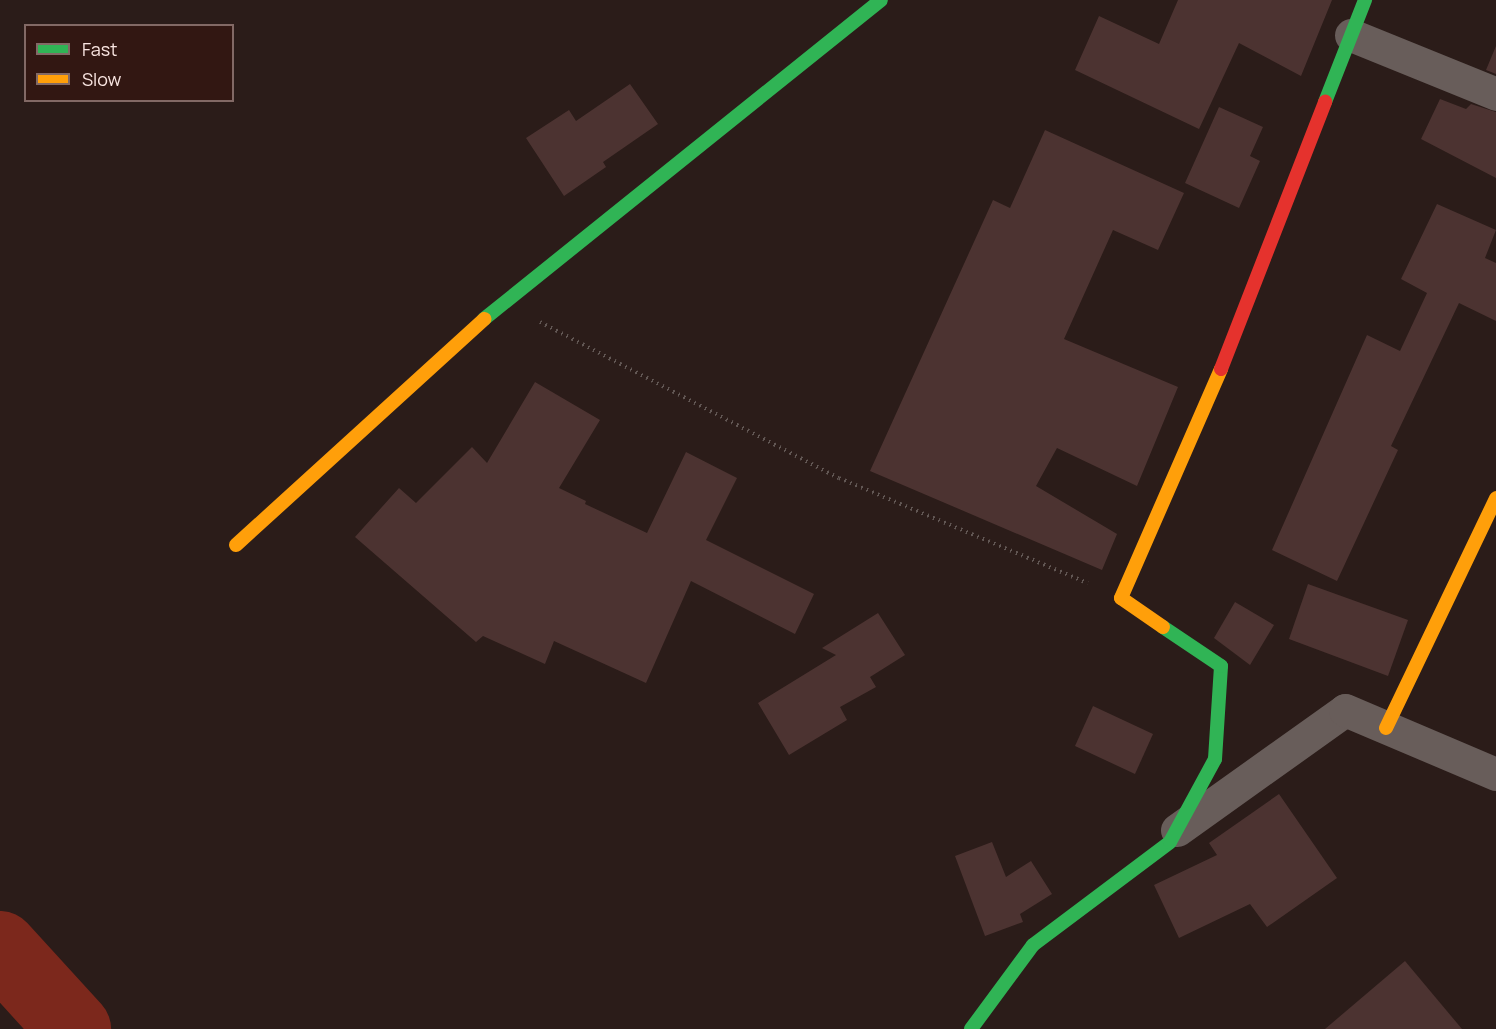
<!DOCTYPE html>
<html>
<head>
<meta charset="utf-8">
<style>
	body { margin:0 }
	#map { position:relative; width:1496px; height:1029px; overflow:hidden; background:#2b1c19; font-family:Manrope,sans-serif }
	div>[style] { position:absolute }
	.river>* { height:74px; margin:-37px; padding:0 37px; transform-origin:37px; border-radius:37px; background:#7c281c }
	.building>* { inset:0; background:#4c3331 }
	.path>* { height:4px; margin-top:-2px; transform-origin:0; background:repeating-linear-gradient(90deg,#625754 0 1.5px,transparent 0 6px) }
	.street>* { height:33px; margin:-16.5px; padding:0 16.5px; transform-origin:16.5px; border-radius:16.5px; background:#685d5a }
	.fast>* { height:14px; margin:-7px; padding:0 7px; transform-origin:7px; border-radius:7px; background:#30b455 }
	.slow>* { height:14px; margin:-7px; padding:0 7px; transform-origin:7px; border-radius:7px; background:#ff9f0a }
	.jam>* { height:14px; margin:-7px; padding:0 7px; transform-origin:7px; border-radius:7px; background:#e5322d }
	span { translate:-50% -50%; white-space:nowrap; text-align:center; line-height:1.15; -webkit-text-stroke:5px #321712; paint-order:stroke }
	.legend { position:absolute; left:24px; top:24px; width:210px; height:78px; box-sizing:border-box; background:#321712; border:2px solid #826965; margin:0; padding:8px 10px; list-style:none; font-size:18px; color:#f9e5e1 }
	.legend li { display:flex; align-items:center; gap:12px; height:30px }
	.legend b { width:30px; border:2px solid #826965 }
</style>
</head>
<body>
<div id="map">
	<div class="river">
		<div style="left:0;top:948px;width:110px;rotate:47.6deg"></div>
	</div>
	<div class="building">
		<div style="clip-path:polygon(1178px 0,1332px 0,1301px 76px,1239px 43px,1199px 129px,1075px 70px,1099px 16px,1159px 44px)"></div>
		<div style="clip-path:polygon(1496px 46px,1496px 74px,1486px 70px)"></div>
		<div style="clip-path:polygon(630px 84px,658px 124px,603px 162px,606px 167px,564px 196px,526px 138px,569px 110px,576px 121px)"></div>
		<div style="clip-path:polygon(1440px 99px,1466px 109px,1471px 104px,1496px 112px,1496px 178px,1421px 139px)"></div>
		<div style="clip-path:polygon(1219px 107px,1263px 127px,1250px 156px,1260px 161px,1239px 208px,1185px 183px)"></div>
		<div style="clip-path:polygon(1045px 130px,1184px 193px,1158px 250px,1113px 230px,1064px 339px,1178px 387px,1137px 486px,1057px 448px,1036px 486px,1117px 534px,1102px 570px,870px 471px,993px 200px,1010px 208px)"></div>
		<div style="clip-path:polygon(1437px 204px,1496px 230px,1485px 258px,1496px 263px,1496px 321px,1459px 303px,1391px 446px,1398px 450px,1337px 581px,1272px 550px,1367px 335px,1400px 351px,1427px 293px,1401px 279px)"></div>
		<div style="clip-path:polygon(535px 382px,600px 420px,559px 488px,586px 501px,585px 504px,647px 533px,686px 452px,737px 478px,706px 540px,814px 594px,795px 634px,691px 581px,646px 683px,554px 641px,545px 664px,483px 636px,476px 642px,355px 537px,399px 488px,416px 503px,472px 447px,487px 463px)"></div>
		<div style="clip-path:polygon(1308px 584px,1408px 620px,1388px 676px,1289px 639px)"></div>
		<div style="clip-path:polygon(1235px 602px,1274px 625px,1250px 665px,1214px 638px)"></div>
		<div style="clip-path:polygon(878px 613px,905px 655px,870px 677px,876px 687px,840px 707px,847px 720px,789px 755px,758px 703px,836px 655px,822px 648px)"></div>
		<div style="clip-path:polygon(1093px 706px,1153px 734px,1135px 774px,1075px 746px)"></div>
		<div style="clip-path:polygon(1279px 794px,1337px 878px,1267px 927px,1250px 904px,1179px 938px,1154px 885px,1217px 855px,1209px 843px)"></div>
		<div style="clip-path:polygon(992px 842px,1006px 877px,1031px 861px,1052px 894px,1020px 914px,1023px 922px,985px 936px,955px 856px)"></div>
		<div style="clip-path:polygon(1405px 961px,1462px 1029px,1325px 1029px)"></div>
	</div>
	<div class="path">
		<div style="left:540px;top:322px;width:337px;rotate:27.6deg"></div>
		<div style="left:839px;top:478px;width:270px;rotate:22.9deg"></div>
	</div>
	<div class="street">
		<div style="left:1351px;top:35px;width:157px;rotate:22.1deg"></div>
		<div style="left:1177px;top:830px;width:206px;rotate:-35.5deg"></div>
		<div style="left:1345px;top:710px;width:164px;rotate:23deg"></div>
	</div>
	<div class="fast">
		<div style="left:1325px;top:102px;width:110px;rotate:-68.6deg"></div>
		<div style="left:484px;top:319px;width:509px;rotate:-38.78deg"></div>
		<div style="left:971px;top:1029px;width:104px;rotate:-53.6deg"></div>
		<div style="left:1033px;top:945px;width:171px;rotate:-36.9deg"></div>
		<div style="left:1170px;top:842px;width:94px;rotate:-61.5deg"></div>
		<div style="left:1215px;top:759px;width:93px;rotate:-86.3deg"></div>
		<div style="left:1221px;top:666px;width:70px;rotate:-146.1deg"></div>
	</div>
	<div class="slow">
		<div style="left:236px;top:545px;width:336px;rotate:-42.3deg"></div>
		<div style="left:1163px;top:627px;width:51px;rotate:-145.4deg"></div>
		<div style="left:1121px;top:598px;width:250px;rotate:-66.4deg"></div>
		<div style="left:1386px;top:728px;width:255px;rotate:-64.4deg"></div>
	</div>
	<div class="jam">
		<div style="left:1221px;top:369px;width:287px;rotate:-68.7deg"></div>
	</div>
	<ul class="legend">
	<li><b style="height:8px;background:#30b455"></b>Fast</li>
	<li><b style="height:8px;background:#ff9f0a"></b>Slow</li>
	</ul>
</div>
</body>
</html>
